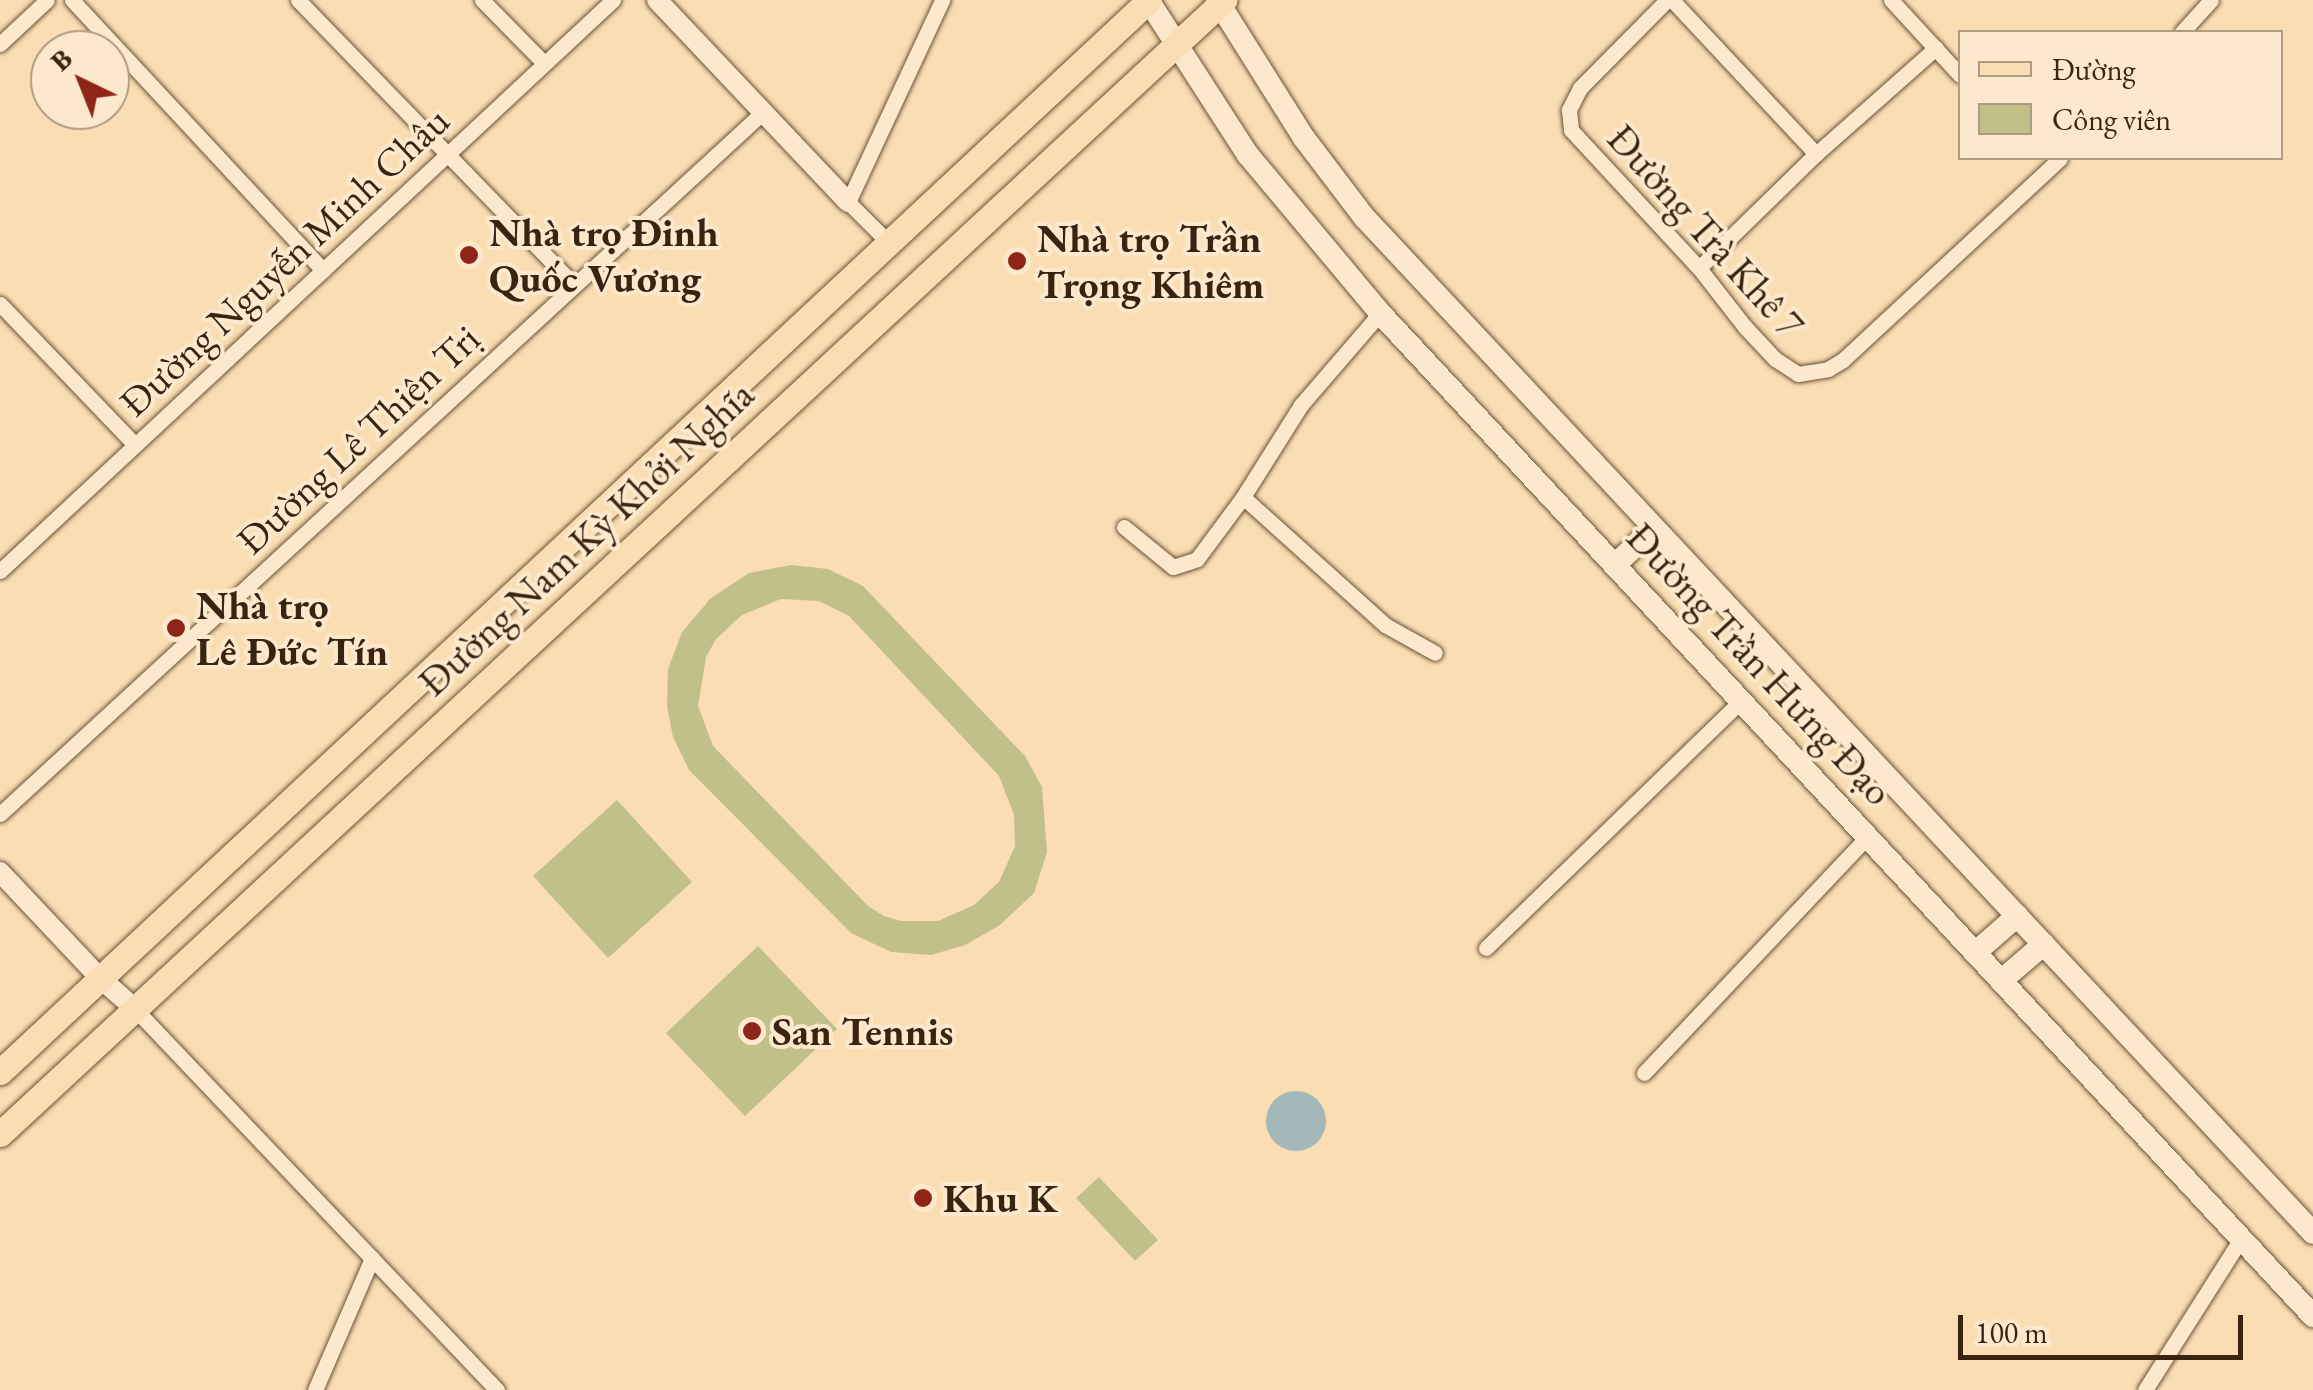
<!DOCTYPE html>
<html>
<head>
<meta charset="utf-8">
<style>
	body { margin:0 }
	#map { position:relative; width:2313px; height:1390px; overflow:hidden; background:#faddb2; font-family:"EB Garamond",serif }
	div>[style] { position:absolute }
	.green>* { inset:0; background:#c2c089 }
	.water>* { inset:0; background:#a4b8b9 }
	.round { border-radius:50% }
	.roads { filter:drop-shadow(0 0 2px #6b523a) drop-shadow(0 0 2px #6b523a) }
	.minor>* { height:15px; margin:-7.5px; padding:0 7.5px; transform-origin:7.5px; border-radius:7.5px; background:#fce9cd }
	.tertiary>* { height:20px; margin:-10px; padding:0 10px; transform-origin:10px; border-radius:10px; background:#fce9cd }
	.secondary>* { height:22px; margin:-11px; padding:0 11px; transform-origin:11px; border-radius:11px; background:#fce9cd }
	.primary>* { height:25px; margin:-12.5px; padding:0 12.5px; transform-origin:12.5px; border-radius:12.5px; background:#faddb2 }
	.dots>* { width:28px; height:28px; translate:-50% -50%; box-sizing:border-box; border:5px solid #fce9cd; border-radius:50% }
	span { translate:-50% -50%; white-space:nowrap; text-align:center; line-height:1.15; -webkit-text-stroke:8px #fce9cd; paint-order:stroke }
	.street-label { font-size:40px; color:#3b2312 }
	.poi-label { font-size:40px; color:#3b2312; font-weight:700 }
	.left { translate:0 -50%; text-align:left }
	.legend { position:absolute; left:1958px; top:30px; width:325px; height:130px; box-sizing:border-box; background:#fce9cd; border:2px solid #af9a82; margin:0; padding:12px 18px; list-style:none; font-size:30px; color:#3b2312 }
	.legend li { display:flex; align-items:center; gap:20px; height:50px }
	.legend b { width:50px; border:2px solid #af9a82 }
	.north { position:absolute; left:30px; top:30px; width:100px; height:100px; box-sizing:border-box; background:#fce9cd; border:2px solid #af9a82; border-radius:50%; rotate:317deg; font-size:28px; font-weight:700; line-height:40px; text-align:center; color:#3b2312 }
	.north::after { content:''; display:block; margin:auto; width:35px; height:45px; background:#8f2418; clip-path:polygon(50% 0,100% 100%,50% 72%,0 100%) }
	.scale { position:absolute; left:1958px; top:1315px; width:285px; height:45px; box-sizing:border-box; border:5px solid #3b2312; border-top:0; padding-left:12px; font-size:30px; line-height:35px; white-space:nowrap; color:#3b2312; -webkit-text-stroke:8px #fce9cd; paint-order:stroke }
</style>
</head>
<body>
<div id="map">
	<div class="green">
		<div style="clip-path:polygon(evenodd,791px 565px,828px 569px,863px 586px,1025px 756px,1042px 787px,1047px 852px,1034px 893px,1000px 925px,965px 945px,931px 955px,891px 952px,851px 933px,689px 770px,673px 737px,667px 706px,668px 669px,682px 632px,711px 598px,749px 573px,791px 565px,781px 599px,819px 601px,849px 616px,999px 776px,1014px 815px,1015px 846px,999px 882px,974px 905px,938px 921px,901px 921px,884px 916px,868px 906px,713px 746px,698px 706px,706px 657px,716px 639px,742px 615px,781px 599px)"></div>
		<div style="clip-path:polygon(617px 800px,692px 882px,608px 958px,533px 876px)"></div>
		<div style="clip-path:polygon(758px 946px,837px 1029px,745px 1116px,666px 1033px)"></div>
		<div style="clip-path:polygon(1099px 1177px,1158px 1240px,1135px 1261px,1076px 1198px)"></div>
	</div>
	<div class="water">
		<div class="round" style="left:1266px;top:1091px;width:60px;height:60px"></div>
	</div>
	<div class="roads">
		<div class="minor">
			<div style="left:72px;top:0;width:369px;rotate:47.1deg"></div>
			<div style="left:298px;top:0;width:395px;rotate:45.9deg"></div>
			<div style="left:482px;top:0;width:88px;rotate:45.5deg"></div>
			<div style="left:1667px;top:0;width:124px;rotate:134.7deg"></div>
			<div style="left:1580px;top:88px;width:25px;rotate:117deg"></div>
			<div style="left:1569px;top:110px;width:20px;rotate:84deg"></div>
			<div style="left:1571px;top:130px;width:188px;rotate:47.2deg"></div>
			<div style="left:1699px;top:268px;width:75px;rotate:52.1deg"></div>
			<div style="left:1745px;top:327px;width:44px;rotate:46.8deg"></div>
			<div style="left:1775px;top:359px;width:27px;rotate:33deg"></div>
			<div style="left:1798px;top:374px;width:30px;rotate:-9deg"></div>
			<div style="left:1828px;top:369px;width:17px;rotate:-31deg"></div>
			<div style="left:1843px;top:360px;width:296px;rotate:-42.9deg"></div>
			<div style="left:1672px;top:0;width:211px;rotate:46.9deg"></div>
			<div style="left:1891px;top:0;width:102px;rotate:47.4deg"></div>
			<div style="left:2182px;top:32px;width:43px;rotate:-47.8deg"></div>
			<div style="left:0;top:44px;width:64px;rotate:-43.1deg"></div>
			<div style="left:890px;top:244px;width:59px;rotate:-135deg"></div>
			<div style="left:848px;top:202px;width:223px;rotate:-65deg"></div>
			<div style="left:1699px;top:268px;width:163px;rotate:-44.3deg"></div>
			<div style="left:1816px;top:154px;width:160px;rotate:-41.5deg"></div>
			<div style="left:0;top:304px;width:195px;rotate:46.2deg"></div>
			<div style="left:1243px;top:497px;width:191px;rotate:42deg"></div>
			<div style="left:1385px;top:625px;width:57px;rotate:29.2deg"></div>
			<div style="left:1124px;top:527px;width:63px;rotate:39.2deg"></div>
			<div style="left:1173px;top:567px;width:25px;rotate:-18deg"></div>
			<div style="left:1197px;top:559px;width:77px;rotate:-53.4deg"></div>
			<div style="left:1243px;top:497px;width:109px;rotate:-57.8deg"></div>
			<div style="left:1301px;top:405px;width:121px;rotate:-49.3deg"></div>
			<div style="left:0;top:571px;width:838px;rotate:-42.97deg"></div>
			<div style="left:0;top:814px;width:1035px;rotate:-42.61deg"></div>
			<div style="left:1486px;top:948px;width:355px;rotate:-44.1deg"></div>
			<div style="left:134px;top:1008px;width:527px;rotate:46.46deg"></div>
			<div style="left:1644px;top:1073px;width:326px;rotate:-46.6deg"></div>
			<div style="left:315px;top:1390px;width:144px;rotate:-66.6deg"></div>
			<div style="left:2145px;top:1390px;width:179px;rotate:-57.6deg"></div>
		</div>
		<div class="tertiary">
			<div style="left:657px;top:0;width:278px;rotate:46.6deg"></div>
			<div style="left:0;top:872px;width:146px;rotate:46.7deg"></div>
			<div style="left:100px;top:978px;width:45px;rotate:41.4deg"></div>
		</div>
		<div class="secondary">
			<div style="left:1148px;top:0;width:184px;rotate:57.2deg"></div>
			<div style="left:1248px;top:155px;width:206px;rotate:50.1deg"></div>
			<div style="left:1380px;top:313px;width:1370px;rotate:47.07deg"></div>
			<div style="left:1217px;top:0;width:163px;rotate:57.8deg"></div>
			<div style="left:1304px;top:138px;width:99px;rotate:52.8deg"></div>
			<div style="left:1364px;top:217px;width:1390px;rotate:46.95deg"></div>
			<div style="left:1616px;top:564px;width:52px;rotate:-43.5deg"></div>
			<div style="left:1976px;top:952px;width:55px;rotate:-41.3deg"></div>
			<div style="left:2002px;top:980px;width:55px;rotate:-40.6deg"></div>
		</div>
		<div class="primary">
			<div style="left:0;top:1072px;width:1571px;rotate:-43.01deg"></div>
			<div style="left:0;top:1134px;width:1669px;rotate:-42.81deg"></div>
		</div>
	</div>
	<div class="dots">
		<div style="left:469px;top:255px;background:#8f2418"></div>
		<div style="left:1017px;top:261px;background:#8f2418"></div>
		<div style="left:176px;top:628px;background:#8f2418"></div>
		<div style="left:752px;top:1031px;background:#8f2418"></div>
		<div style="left:923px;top:1198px;background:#8f2418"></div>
	</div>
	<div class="street-label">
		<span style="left:1706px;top:231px;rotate:48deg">Đường Trà Khê 7</span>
		<span style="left:284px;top:261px;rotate:-43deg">Đường Nguyễn Minh Châu</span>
		<span style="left:358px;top:439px;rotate:-43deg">Đường Lê Thiện Trị</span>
		<span style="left:586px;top:538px;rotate:-43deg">Đường Nam Kỳ Khởi Nghĩa</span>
		<span style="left:1760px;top:664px;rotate:47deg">Đường Trần Hưng Đạo</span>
	</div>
	<div class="poi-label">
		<span class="left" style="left:489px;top:255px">Nhà trọ Đinh<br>Quốc Vương</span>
		<span class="left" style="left:1037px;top:261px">Nhà trọ Trần<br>Trọng Khiêm</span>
		<span class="left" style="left:196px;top:628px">Nhà trọ<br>Lê Đức Tín</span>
		<span class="left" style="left:772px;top:1031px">San Tennis</span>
		<span class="left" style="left:943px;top:1198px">Khu K</span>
	</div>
	<ul class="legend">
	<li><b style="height:12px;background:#faddb2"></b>Đường</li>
	<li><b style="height:28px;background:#c2c089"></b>Công viên</li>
	</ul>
	<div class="north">B</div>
	<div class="scale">100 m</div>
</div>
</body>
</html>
